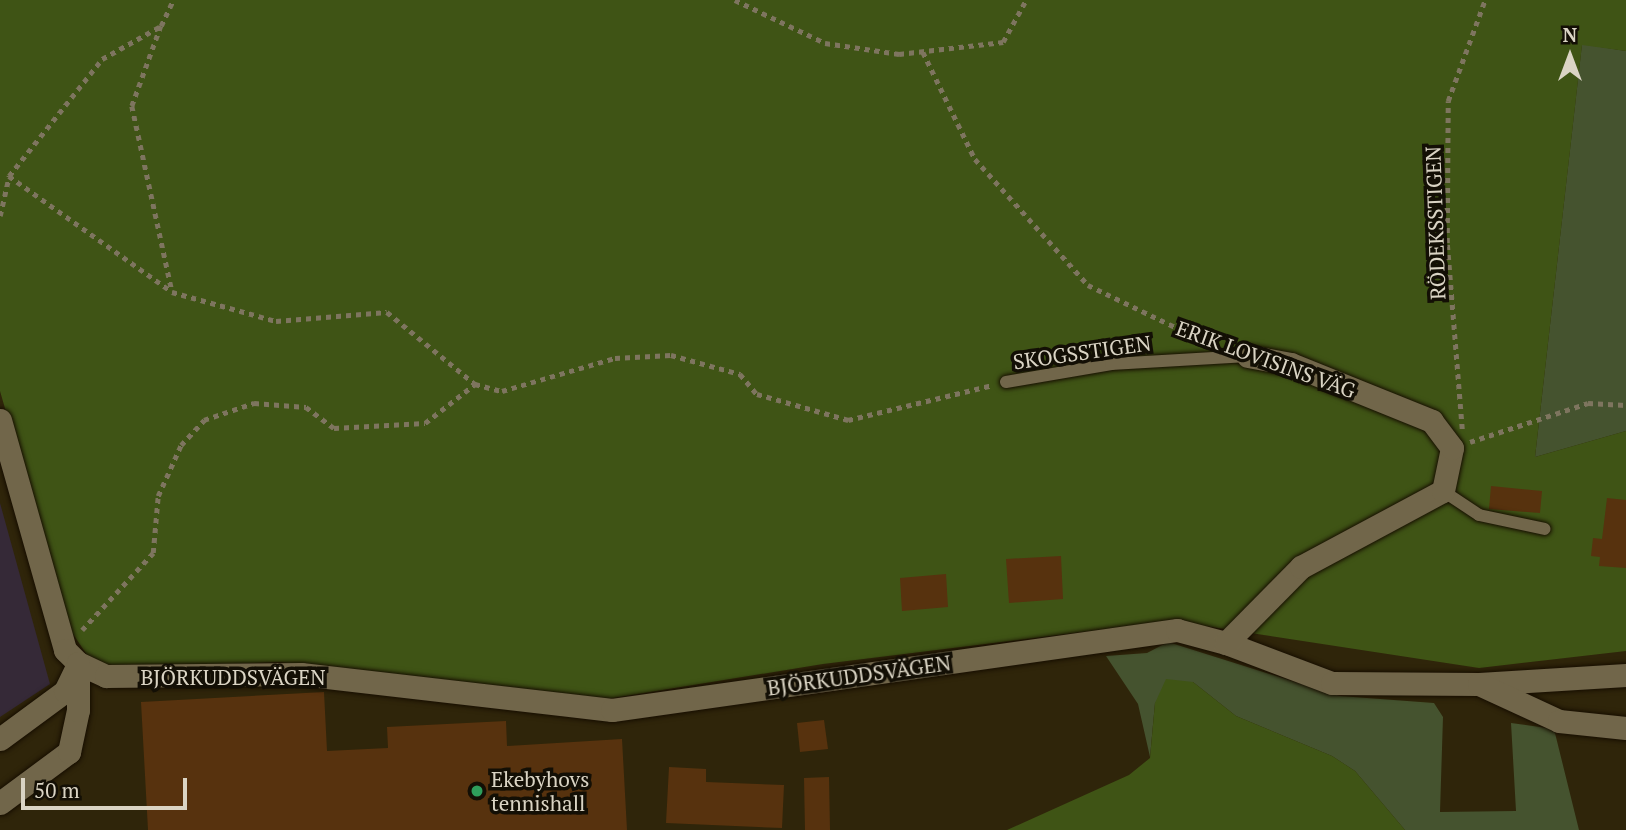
<!DOCTYPE html>
<html>
<head>
<meta charset="utf-8">
<style>
	body { margin:0 }
	#map { position:relative; width:1626px; height:830px; overflow:hidden; background:#2f250a; font-family:"PT Serif",serif }
	div>[style] { position:absolute }
	.education>* { inset:0; background:#352937 }
	.green>* { inset:0; background:#45532f }
	.forest>* { inset:0; background:#3f5415 }
	.building>* { inset:0; background:#57320e }
	.path>* { height:4.5px; margin-top:-2.25px; transform-origin:0; background:repeating-linear-gradient(90deg,#7e755f 0 5px,transparent 0 10px) }
	.roads { filter:drop-shadow(0 0 2px #170e00) drop-shadow(0 0 2px #170e00) }
	.lane>* { height:12px; margin:-6px; padding:0 6px; transform-origin:6px; border-radius:6px; background:#71664a }
	.street>* { height:23px; margin:-11.5px; padding:0 11.5px; transform-origin:11.5px; border-radius:11.5px; background:#71664a }
	.dots>* { width:19px; height:19px; translate:-50% -50%; box-sizing:border-box; border:4px solid #130f05; border-radius:50% }
	span { translate:-50% -50%; white-space:nowrap; text-align:center; line-height:1.15; -webkit-text-stroke:7px #130f05; paint-order:stroke }
	.street-label { font-size:21px; color:#dad4c4 }
	.poi-label { font-size:21px; color:#dad4c4 }
	.left { translate:0 -50%; text-align:left }
	.north { position:absolute; left:1535px; top:21px; width:70px; height:70px; -webkit-text-stroke:5px #130f05; paint-order:stroke; rotate:0deg; font-size:19px; font-weight:700; line-height:28px; text-align:center; color:#dad4c4 }
	.north::after { content:''; display:block; margin:auto; width:24px; height:32px; background:#dad4c4; clip-path:polygon(50% 0,100% 100%,50% 72%,0 100%) }
	.scale { position:absolute; left:21px; top:778px; width:166px; height:32px; box-sizing:border-box; border:4px solid #dad4c4; border-top:0; padding-left:9px; font-size:21px; line-height:24px; white-space:nowrap; color:#dad4c4; -webkit-text-stroke:5px #130f05; paint-order:stroke }
</style>
</head>
<body>
<div id="map">
	<div class="education">
		<div style="clip-path:polygon(0 503px,50px 684px,0 717px)"></div>
	</div>
	<div class="green">
		<div style="clip-path:polygon(1582px 44px,1626px 51px,1626px 431px,1535px 457px)"></div>
		<div style="clip-path:polygon(1168px 642px,1340px 696px,1434px 703px,1443px 717px,1440px 812px,1516px 811px,1511px 723px,1554px 729px,1579px 830px,1405px 830px,1355px 771px,1332px 756px,1236px 716px,1193px 682px,1155px 703px,1150px 757px,1138px 704px,1106px 656px,1147px 653px)"></div>
	</div>
	<div class="forest">
		<div style="clip-path:polygon(0 0,1626px 0,1626px 51px,1582px 45px,1535px 457px,1626px 431px,1626px 651px,1479px 668px,1172px 621px,823px 664px,607px 699px,279px 662px,116px 669px,87px 655px,67px 625px,0 391px)"></div>
		<div style="clip-path:polygon(1166px 679px,1193px 682px,1236px 716px,1332px 756px,1355px 771px,1405px 830px,1007px 830px,1129px 775px,1150px 758px,1155px 703px)"></div>
	</div>
	<div class="building">
		<div style="clip-path:polygon(1491px 486px,1542px 491px,1540px 513px,1489px 509px)"></div>
		<div style="clip-path:polygon(1607px 498px,1626px 500px,1626px 568px,1599px 566px,1600px 557px,1591px 556px,1593px 538px,1602px 539px)"></div>
		<div style="clip-path:polygon(1061px 556px,1063px 599px,1009px 603px,1006px 559px)"></div>
		<div style="clip-path:polygon(946px 574px,948px 607px,902px 611px,900px 578px)"></div>
		<div style="clip-path:polygon(324px 692px,327px 751px,388px 748px,387px 727px,506px 721px,507px 746px,622px 739px,627px 830px,148px 830px,141px 702px)"></div>
		<div style="clip-path:polygon(824px 720px,828px 749px,800px 752px,797px 723px)"></div>
		<div style="clip-path:polygon(669px 767px,706px 769px,706px 782px,784px 785px,782px 828px,666px 823px)"></div>
		<div style="clip-path:polygon(829px 777px,830px 830px,805px 830px,804px 778px)"></div>
	</div>
	<div class="path">
		<div style="left:735px;top:0;width:100px;rotate:25.5deg"></div>
		<div style="left:825px;top:43px;width:75px;rotate:8.5deg"></div>
		<div style="left:899px;top:54px;width:105px;rotate:-6.6deg"></div>
		<div style="left:1003px;top:42px;width:48px;rotate:-61.3deg"></div>
		<div style="left:161px;top:26px;width:85px;rotate:109.9deg"></div>
		<div style="left:132px;top:106px;width:189px;rotate:77.8deg"></div>
		<div style="left:923px;top:52px;width:119px;rotate:64.1deg"></div>
		<div style="left:975px;top:159px;width:169px;rotate:48.1deg"></div>
		<div style="left:1088px;top:285px;width:129px;rotate:25.8deg"></div>
		<div style="left:9px;top:176px;width:200px;rotate:35.4deg"></div>
		<div style="left:172px;top:292px;width:108px;rotate:15.6deg"></div>
		<div style="left:276px;top:321px;width:111px;rotate:-4.6deg"></div>
		<div style="left:387px;top:312px;width:114px;rotate:39.3deg"></div>
		<div style="left:0;top:216px;width:41px;rotate:-77.3deg"></div>
		<div style="left:9px;top:176px;width:149px;rotate:-51.5deg"></div>
		<div style="left:102px;top:59px;width:68px;rotate:-29.2deg"></div>
		<div style="left:161px;top:26px;width:29px;rotate:-65deg"></div>
		<div style="left:1462px;top:429px;width:187px;rotate:-94.6deg"></div>
		<div style="left:1447px;top:243px;width:142px;rotate:-89.6deg"></div>
		<div style="left:1448px;top:101px;width:108px;rotate:-69.9deg"></div>
		<div style="left:1470px;top:442px;width:124px;rotate:-18.3deg"></div>
		<div style="left:1588px;top:403px;width:38px;rotate:3deg"></div>
		<div style="left:82px;top:630px;width:105px;rotate:-47.3deg"></div>
		<div style="left:153px;top:553px;width:57px;rotate:-85deg"></div>
		<div style="left:158px;top:496px;width:56px;rotate:-65.7deg"></div>
		<div style="left:181px;top:445px;width:34px;rotate:-47deg"></div>
		<div style="left:204px;top:420px;width:53px;rotate:-18.8deg"></div>
		<div style="left:254px;top:403px;width:52px;rotate:4.4deg"></div>
		<div style="left:306px;top:407px;width:35px;rotate:37deg"></div>
		<div style="left:334px;top:428px;width:91px;rotate:-3.1deg"></div>
		<div style="left:425px;top:423px;width:63px;rotate:-38deg"></div>
		<div style="left:475px;top:384px;width:28px;rotate:15deg"></div>
		<div style="left:502px;top:391px;width:118px;rotate:-16.3deg"></div>
		<div style="left:615px;top:358px;width:56px;rotate:-3.1deg"></div>
		<div style="left:671px;top:355px;width:72px;rotate:15.4deg"></div>
		<div style="left:740px;top:374px;width:26px;rotate:50deg"></div>
		<div style="left:757px;top:394px;width:95px;rotate:15.9deg"></div>
		<div style="left:848px;top:420px;width:149px;rotate:-13.6deg"></div>
	</div>
	<div class="roads">
		<div class="lane">
			<div style="left:1006px;top:382px;width:107px;rotate:-9.7deg"></div>
			<div style="left:1111px;top:364px;width:137px;rotate:-3.3deg"></div>
			<div style="left:1443px;top:491px;width:43px;rotate:33.7deg"></div>
			<div style="left:1479px;top:515px;width:67px;rotate:12deg"></div>
		</div>
		<div class="street">
			<div style="left:0;top:420px;width:239px;rotate:74.2deg"></div>
			<div style="left:65px;top:650px;width:18px;rotate:45deg"></div>
			<div style="left:78px;top:663px;width:31px;rotate:25deg"></div>
			<div style="left:106px;top:676px;width:195px;rotate:-0.6deg"></div>
			<div style="left:301px;top:674px;width:313px;rotate:6.6deg"></div>
			<div style="left:612px;top:710px;width:571px;rotate:-8.06deg"></div>
			<div style="left:1177px;top:630px;width:51px;rotate:14.9deg"></div>
			<div style="left:1226px;top:643px;width:113px;rotate:20.7deg"></div>
			<div style="left:1332px;top:683px;width:147px;rotate:0.4deg"></div>
			<div style="left:1479px;top:684px;width:147px;rotate:-3.5deg"></div>
			<div style="left:1226px;top:643px;width:107px;rotate:-45.4deg"></div>
			<div style="left:1301px;top:567px;width:161px;rotate:-28.2deg"></div>
			<div style="left:1443px;top:491px;width:44px;rotate:-78.2deg"></div>
			<div style="left:1452px;top:448px;width:34px;rotate:-127deg"></div>
			<div style="left:1432px;top:421px;width:152px;rotate:-158deg"></div>
			<div style="left:1291px;top:364px;width:44px;rotate:-169.5deg"></div>
			<div style="left:1479px;top:684px;width:88px;rotate:24.8deg"></div>
			<div style="left:1559px;top:721px;width:67px;rotate:6deg"></div>
			<div style="left:0;top:739px;width:81px;rotate:-36.4deg"></div>
			<div style="left:65px;top:691px;width:28px;rotate:-64deg"></div>
			<div style="left:0;top:803px;width:86px;rotate:-36.5deg"></div>
			<div style="left:69px;top:752px;width:43px;rotate:-77.9deg"></div>
			<div style="left:78px;top:710px;width:47px;rotate:-90deg"></div>
		</div>
	</div>
	<div class="dots">
		<div style="left:477px;top:791px;background:#2e9e5b"></div>
	</div>
	<div class="street-label">
		<span style="left:1435px;top:223px;rotate:-92deg">RÖDEKSSTIGEN</span>
		<span style="left:1082px;top:352px;rotate:-8deg">SKOGSSTIGEN</span>
		<span style="left:1266px;top:359px;rotate:20deg">ERIK LOVISINS VÄG</span>
		<span style="left:859px;top:675px;rotate:-8deg">BJÖRKUDDSVÄGEN</span>
		<span style="left:233px;top:677px">BJÖRKUDDSVÄGEN</span>
	</div>
	<div class="poi-label">
		<span class="left" style="left:491px;top:791px">Ekebyhovs<br>tennishall</span>
	</div>
	<div class="north">N</div>
	<div class="scale">50 m</div>
</div>
</body>
</html>
